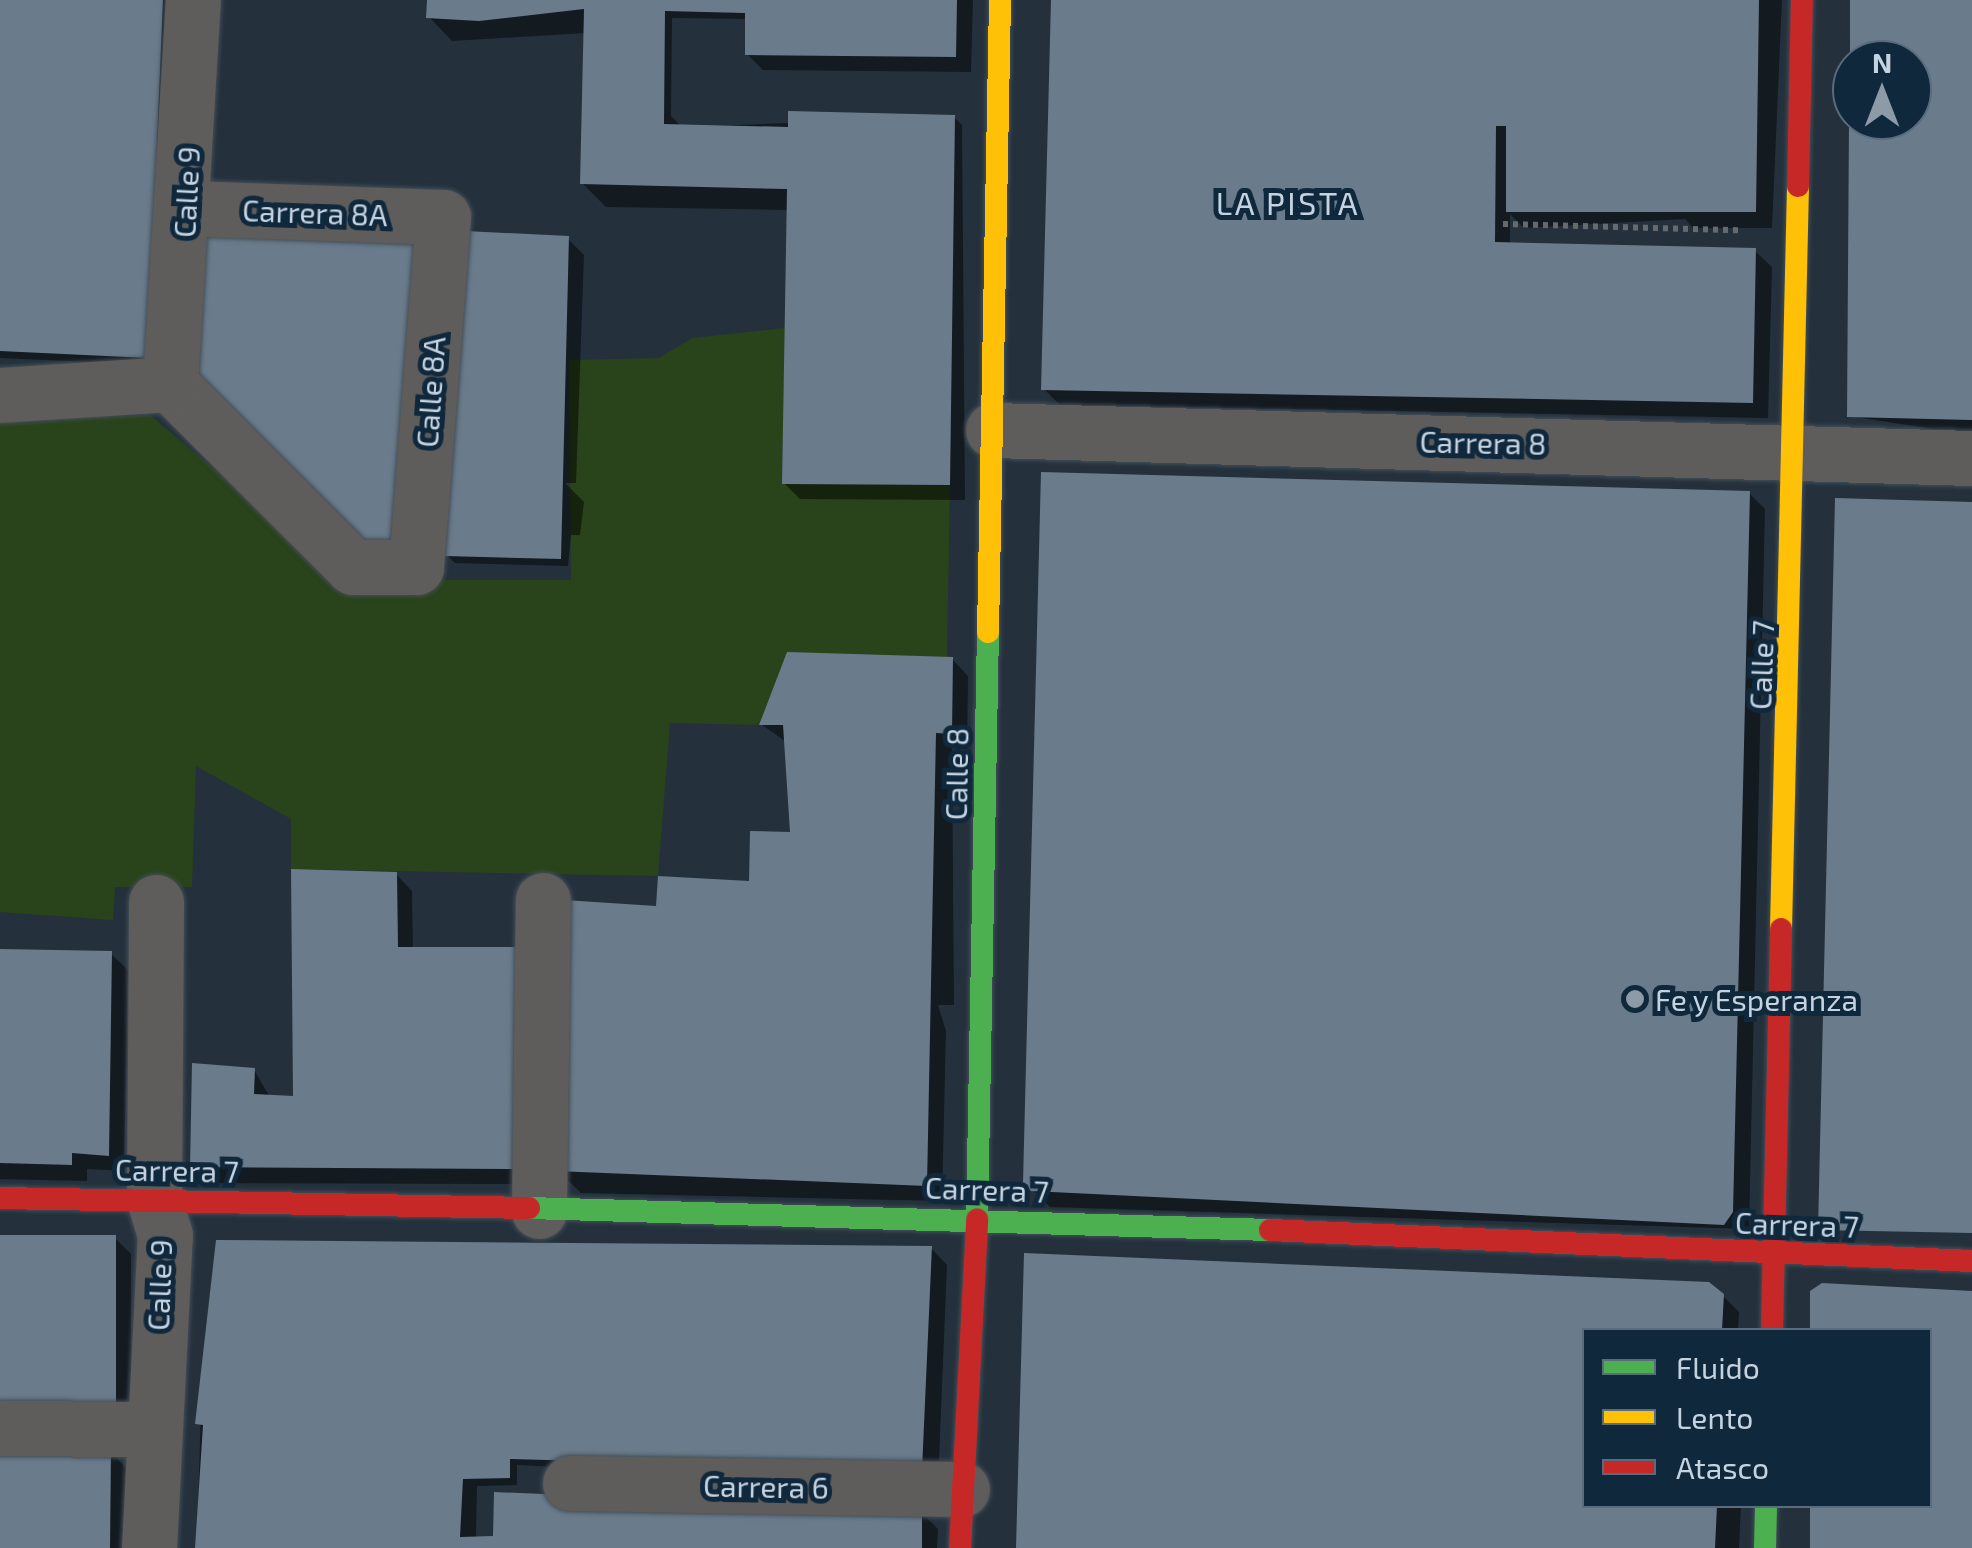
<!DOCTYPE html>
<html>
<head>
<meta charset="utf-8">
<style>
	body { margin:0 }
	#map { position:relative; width:1972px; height:1548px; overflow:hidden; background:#24313c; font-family:"Exo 2",sans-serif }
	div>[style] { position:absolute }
	.green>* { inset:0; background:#29431a }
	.shadow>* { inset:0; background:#0007 }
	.building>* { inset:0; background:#6a7b8b }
	.path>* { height:6px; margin-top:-3px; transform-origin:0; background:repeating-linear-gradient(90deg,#676a6c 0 5px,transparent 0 10px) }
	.roads { filter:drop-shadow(0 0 2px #434e58) drop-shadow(0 0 2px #434e58) }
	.street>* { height:55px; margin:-27.5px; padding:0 27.5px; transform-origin:27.5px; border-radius:27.5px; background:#5f5d5b }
	.fast>* { height:22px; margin:-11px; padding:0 11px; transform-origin:11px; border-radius:11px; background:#4caf50 }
	.slow>* { height:22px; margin:-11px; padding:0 11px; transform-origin:11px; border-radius:11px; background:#ffc107 }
	.jam>* { height:22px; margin:-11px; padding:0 11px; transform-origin:11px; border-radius:11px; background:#c62828 }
	.dots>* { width:28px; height:28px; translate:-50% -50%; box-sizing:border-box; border:5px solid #10283c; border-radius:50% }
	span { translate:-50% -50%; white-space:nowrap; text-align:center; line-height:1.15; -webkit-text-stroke:10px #10283c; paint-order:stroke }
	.street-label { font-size:30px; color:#c5d3e1 }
	.poi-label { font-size:30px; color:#c5d3e1 }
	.left { translate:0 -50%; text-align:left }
	.neighbourhood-label { font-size:32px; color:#c5d3e1; letter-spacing:2.5px }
	.legend { position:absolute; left:1582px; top:1328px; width:350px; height:180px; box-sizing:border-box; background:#10283c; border:2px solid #586c7e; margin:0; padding:12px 18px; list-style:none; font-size:30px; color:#c5d3e1 }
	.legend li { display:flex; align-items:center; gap:20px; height:50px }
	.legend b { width:50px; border:2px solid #586c7e }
	.north { position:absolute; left:1832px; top:40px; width:100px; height:100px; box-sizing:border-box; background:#10283c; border:2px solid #586c7e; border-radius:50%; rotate:0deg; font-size:28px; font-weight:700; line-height:40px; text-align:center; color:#c5d3e1 }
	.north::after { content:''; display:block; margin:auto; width:35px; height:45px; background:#8d9aa7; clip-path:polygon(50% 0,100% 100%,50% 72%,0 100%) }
</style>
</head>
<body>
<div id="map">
	<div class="green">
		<div style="clip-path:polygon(785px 328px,782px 484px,950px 485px,947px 657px,787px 653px,759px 725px,670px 723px,658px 876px,291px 869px,291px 819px,196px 766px,192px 887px,115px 887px,113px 920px,0 912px,0 419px,150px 415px,346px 580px,571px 580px,569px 360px,659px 358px,692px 338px)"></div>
	</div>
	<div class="shadow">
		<div style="clip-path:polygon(0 0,170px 0,155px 365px,0 358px)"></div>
		<div style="clip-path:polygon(429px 0,973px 0,971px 72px,763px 70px,747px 54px,748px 19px,672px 18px,671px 116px,682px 127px,954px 117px,962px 125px,965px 500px,800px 499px,784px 483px,789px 210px,606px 207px,582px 183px,586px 33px,452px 41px,429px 17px)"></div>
		<div style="clip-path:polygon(1053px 0,1782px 0,1772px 228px,1693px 228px,1685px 219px,1524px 228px,1510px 214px,1510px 245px,1755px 251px,1772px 267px,1768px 418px,1060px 405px,1044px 389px)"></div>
		<div style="clip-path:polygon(1853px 0,1972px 0,1972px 435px,1849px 416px,1852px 120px,1912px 120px,1912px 60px,1852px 60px)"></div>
		<div style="clip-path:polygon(568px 239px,584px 255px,576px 483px,565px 483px,584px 502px,580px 535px,571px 535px,568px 566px,455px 563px,447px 555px)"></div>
		<div style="clip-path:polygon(1749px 493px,1765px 509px,1749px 1229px,1050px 1207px,1025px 1182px)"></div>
		<div style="clip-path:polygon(952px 659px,968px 676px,967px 749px,952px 748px,954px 1005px,938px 1005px,946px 1031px,942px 1201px,581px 1193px,557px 1170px,658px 908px,751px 883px,793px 834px,785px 741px,762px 725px)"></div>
		<div style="clip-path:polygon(396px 874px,412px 891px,413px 949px,536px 1184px,209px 1183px,192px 1166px,254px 1070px,270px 1097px,296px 1098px)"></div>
		<div style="clip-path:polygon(0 952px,111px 954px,128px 970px,124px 1171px,87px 1169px,87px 1181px,0 1179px)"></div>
		<div style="clip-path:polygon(0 1237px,114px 1237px,131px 1254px,131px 1422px,0 1422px)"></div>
		<div style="clip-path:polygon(931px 1248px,947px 1265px,938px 1485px,517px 1465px,517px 1485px,477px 1486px,476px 1539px,921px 1512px,938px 1529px,937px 1548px,197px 1548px,202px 1369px)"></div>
		<div style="clip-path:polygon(1026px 1256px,1722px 1295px,1739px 1312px,1738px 1330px,1584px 1330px,1584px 1506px,1741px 1506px,1739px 1548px,1019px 1548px)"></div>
		<div style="clip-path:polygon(1812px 1293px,1972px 1294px,1972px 1548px,1812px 1548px,1812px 1506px,1930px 1506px,1930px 1330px,1812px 1330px)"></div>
		<div style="clip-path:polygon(110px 1451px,126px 1468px,126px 1548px,0 1548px)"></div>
	</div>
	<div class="building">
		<div style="clip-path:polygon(0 0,163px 0,148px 358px,0 351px)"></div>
		<div style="clip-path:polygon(427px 0,957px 0,956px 57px,745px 55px,745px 13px,665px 11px,664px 124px,788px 127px,788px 111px,955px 115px,950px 485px,782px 484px,787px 189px,580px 184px,584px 9px,479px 21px,426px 18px)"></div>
		<div style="clip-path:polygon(1051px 0,1759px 0,1756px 212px,1506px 212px,1506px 126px,1496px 126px,1495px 242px,1756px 248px,1753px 403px,1041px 390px)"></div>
		<div style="clip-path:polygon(1850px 0,1972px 0,1972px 420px,1847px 417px,1849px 120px,1912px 120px,1912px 60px,1850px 60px)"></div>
		<div style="clip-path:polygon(465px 231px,569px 236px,561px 559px,445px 556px)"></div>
		<div style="clip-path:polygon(202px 235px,416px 241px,399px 554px,356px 553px,198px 378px)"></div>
		<div style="clip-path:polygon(1041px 472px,1750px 491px,1733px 1212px,1724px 1225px,1031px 1191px,1023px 1183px)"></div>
		<div style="clip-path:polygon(1835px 498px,1972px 502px,1972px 1233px,1818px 1230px)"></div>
		<div style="clip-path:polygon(787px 652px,953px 657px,952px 734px,936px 733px,927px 1186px,555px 1171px,564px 900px,656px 906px,658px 876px,749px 881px,750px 831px,790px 832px,783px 725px,759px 725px)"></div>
		<div style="clip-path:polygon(291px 869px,397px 872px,398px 947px,523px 947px,521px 1169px,190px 1167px,192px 1063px,255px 1068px,254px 1094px,293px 1096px)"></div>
		<div style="clip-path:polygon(0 949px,112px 951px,109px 1156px,72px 1153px,72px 1165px,0 1163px)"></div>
		<div style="clip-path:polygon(0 1235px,116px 1235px,116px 1407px,0 1407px)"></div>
		<div style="clip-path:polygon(216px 1240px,932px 1246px,922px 1470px,510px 1459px,510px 1478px,463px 1479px,460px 1537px,493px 1536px,494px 1492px,922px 1510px,922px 1548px,195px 1548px,203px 1425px,195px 1424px)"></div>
		<div style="clip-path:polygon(1024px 1253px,1709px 1282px,1724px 1294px,1722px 1330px,1584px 1330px,1584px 1506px,1717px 1506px,1715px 1548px,1016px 1548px)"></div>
		<div style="clip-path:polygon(1822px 1283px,1972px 1291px,1972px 1548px,1810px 1548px,1810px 1506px,1930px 1506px,1930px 1330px,1810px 1330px,1810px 1291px)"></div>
		<div style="clip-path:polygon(0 1448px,111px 1449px,110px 1548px,0 1548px)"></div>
	</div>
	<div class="path">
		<div style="left:1503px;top:224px;width:236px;rotate:1.5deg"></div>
	</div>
	<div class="roads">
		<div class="street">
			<div style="left:170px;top:384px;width:259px;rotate:45deg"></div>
			<div style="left:353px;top:567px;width:63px"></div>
			<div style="left:416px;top:567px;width:351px;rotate:-85.6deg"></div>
			<div style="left:443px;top:217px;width:256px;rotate:-178deg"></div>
			<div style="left:170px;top:384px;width:385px;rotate:-86.6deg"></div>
			<div style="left:0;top:395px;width:170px;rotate:-3.7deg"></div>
			<div style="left:993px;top:430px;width:979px;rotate:1.64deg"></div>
			<div style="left:539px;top:1211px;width:311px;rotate:-89.3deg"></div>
			<div style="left:0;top:1428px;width:151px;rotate:0.4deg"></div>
			<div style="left:570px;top:1483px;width:392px;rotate:0.9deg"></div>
			<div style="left:149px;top:1548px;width:313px;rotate:-87.1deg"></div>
			<div style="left:165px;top:1235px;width:39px;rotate:-107deg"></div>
			<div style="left:154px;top:1198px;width:296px;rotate:-89.6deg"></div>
		</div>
		<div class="fast">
			<div style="left:529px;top:1208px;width:741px;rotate:1.7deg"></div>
			<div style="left:977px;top:1219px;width:587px;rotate:-88.93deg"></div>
			<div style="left:1765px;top:1548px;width:42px;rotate:-88.6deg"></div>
		</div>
		<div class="slow">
			<div style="left:988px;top:632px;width:632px;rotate:-88.91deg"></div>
			<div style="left:1781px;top:929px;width:743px;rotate:-88.69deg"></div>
		</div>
		<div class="jam">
			<div style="left:1798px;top:186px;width:186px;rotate:-88.8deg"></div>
			<div style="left:0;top:1198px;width:529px;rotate:1.08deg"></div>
			<div style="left:1270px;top:1230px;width:703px;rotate:2.53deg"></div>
			<div style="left:1772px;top:1330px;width:401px;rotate:-88.7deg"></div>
			<div style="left:960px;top:1548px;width:329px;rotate:-87deg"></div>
		</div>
	</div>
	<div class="dots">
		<div style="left:1635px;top:999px;background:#8d9aa7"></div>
	</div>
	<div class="street-label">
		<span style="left:186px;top:192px;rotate:-87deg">Calle 9</span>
		<span style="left:315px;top:212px;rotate:2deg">Carrera 8A</span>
		<span style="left:430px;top:392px;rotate:-86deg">Calle 8A</span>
		<span style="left:1483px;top:442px;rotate:1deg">Carrera 8</span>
		<span style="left:1761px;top:665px;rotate:-88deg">Calle 7</span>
		<span style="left:956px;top:774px;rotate:-89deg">Calle 8</span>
		<span style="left:177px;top:1170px;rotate:1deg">Carrera 7</span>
		<span style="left:987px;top:1189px;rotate:2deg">Carrera 7</span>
		<span style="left:1797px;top:1224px;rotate:2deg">Carrera 7</span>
		<span style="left:159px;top:1285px;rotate:-88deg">Calle 9</span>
		<span style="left:766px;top:1486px;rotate:1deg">Carrera 6</span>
	</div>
	<div class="poi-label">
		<span class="left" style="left:1655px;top:999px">Fe y Esperanza</span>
	</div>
	<div class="neighbourhood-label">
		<span style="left:1288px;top:202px">LA PISTA</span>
	</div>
	<ul class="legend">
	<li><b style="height:12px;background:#4caf50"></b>Fluido</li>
	<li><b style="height:12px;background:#ffc107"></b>Lento</li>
	<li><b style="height:12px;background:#c62828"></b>Atasco</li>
	</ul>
	<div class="north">N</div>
</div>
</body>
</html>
